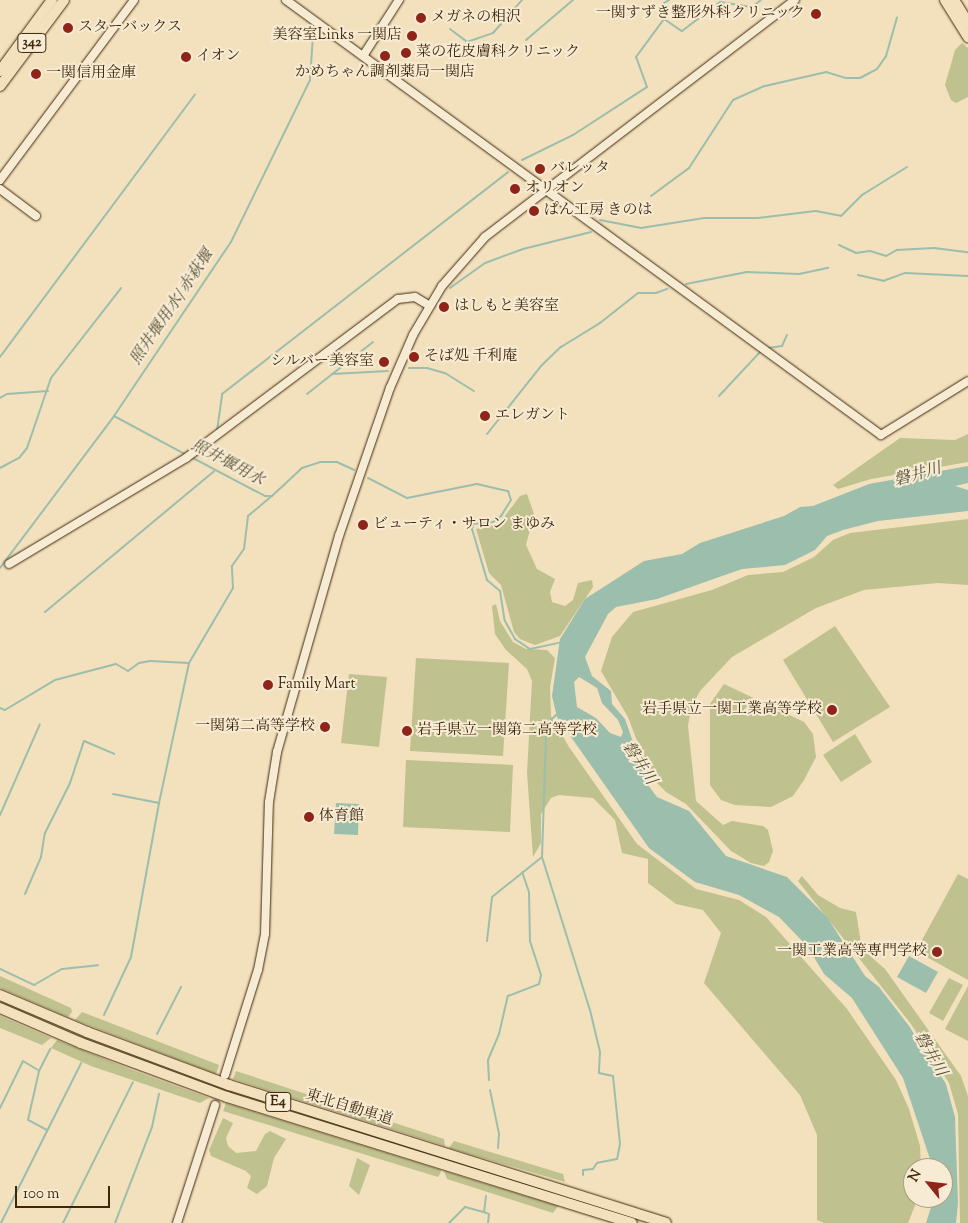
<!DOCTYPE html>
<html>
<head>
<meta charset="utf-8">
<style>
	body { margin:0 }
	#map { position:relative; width:968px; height:1223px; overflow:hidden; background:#f3e0bd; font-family:"Sorts Mill Goudy","Noto Serif JP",serif }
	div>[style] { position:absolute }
	.green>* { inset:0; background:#bfc18e }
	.water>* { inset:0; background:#9cbeac }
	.stream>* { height:2px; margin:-1px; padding:0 1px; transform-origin:1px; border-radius:1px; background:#9cbeac }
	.roads { filter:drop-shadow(0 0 1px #3f280a) drop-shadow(0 0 1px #3f280a) }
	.secondary>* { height:8px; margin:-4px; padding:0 4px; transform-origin:4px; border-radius:4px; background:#f7ebd4 }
	.highway>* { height:10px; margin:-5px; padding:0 5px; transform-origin:5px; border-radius:5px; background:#f3e0bd }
	.dots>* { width:14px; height:14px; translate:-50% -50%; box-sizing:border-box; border:2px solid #f7ebd4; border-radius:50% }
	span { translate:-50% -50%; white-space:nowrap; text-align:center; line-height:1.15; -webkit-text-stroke:4px #f7ebd4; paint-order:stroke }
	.shield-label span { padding:1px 4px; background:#f7ebd4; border:1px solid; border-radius:4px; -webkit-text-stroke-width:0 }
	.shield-label { font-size:14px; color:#3f280a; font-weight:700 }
	.poi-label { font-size:15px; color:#3f280a }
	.right { translate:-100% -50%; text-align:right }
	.left { translate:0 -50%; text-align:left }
	.street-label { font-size:15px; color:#3f280a }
	.water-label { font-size:16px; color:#564e32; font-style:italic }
	.north { position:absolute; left:903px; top:1158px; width:50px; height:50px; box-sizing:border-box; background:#f7ebd4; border:1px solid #ad9d83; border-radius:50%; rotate:299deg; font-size:14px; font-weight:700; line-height:20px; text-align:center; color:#3f280a }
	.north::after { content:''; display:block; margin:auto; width:18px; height:22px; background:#8f2418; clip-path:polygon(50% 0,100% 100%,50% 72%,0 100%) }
	.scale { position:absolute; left:15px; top:1186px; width:95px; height:22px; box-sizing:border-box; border:2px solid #3f280a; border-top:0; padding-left:6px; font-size:15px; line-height:18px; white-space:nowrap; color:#3f280a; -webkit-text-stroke:4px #f7ebd4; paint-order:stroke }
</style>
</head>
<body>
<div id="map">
	<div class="green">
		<div style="clip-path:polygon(962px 43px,968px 48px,968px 97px,956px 103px,951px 100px,945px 85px,955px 50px)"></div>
		<div style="clip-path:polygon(968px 434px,968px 462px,871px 479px,838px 489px,833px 485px,900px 438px,955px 440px)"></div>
		<div style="clip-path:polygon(527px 494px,534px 514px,526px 545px,537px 569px,555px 579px,550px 592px,552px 602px,565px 606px,573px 600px,578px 583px,592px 580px,593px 587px,560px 636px,535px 645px,520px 639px,514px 632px,501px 585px,489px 573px,476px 529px,499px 524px,520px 496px)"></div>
		<div style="clip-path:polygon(968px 519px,968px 585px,938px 583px,864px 590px,816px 608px,732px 657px,700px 691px,691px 708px,688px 726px,696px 801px,723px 825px,732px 821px,763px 826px,768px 830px,773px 851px,769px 862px,764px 866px,751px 863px,731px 851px,686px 804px,666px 792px,650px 776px,628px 717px,601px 671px,612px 637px,633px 612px,712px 590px,748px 575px,783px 572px,814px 557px,833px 540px,850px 533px)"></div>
		<div style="clip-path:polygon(496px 604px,500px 621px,513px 642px,526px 649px,547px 650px,555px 658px,550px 687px,551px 716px,569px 747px,637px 844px,696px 889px,739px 900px,766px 917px,847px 1009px,896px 1080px,909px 1109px,920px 1146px,921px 1168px,913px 1168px,913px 1198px,918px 1198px,908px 1223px,824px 1223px,817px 1220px,817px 1135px,800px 1095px,704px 983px,721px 933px,703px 910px,676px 904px,648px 883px,648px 859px,622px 853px,615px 820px,593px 798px,559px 795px,551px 798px,541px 814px,541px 843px,533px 857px,527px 773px,532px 681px,527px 669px,506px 650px,495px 634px,492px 606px)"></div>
		<div style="clip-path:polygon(835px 626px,890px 707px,833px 742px,783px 660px)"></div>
		<div style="clip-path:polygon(416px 658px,509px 663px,503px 756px,410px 751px)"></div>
		<div style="clip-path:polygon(349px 674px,387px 677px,379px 747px,341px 743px)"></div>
		<div style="clip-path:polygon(724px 684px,804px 722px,813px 734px,816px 757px,804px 780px,793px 796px,771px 807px,735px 805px,721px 800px,710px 785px,710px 704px)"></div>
		<div style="clip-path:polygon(855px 734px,872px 762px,841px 782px,823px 755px)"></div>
		<div style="clip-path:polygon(406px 760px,513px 765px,510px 832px,403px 827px)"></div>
		<div style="clip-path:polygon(958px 874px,968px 879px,968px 980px,916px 951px)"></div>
		<div style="clip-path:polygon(802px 876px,818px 895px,840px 908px,856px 912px,862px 949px,885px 969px,961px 1076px,968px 1096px,968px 1223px,960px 1223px,958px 1114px,949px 1083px,911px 1024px,798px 881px)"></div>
		<div style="clip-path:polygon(0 976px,71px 1008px,72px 1012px,68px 1017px,0 988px)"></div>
		<div style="clip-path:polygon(949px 978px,963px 985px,943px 1021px,929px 1013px)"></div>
		<div style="clip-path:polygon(968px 986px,968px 1041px,945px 1029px)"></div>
		<div style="clip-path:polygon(82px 1012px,219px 1065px,216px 1074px,75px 1020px)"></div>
		<div style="clip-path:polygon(0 1016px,51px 1038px,42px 1045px,0 1028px)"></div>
		<div style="clip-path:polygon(57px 1040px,132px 1070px,209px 1098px,200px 1103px,91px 1066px,51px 1048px)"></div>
		<div style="clip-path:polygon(236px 1071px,444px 1139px,445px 1146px,233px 1079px)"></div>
		<div style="clip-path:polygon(226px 1103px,441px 1170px,440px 1174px,438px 1177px,223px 1111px)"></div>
		<div style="clip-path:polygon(223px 1118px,233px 1123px,226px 1138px,228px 1146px,236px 1153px,256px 1151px,265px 1134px,270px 1131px,286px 1139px,274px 1158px,267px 1186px,257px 1194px,247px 1188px,251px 1176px,246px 1171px,211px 1156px,209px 1150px)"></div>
		<div style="clip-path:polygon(454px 1141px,563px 1174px,565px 1182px,449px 1148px)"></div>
		<div style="clip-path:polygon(357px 1158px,370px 1165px,359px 1195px,349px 1186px)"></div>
		<div style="clip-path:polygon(444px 1171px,558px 1206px,553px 1213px,447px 1179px)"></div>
	</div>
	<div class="water">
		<div style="clip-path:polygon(evenodd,968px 466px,968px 483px,955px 486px,968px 490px,968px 511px,878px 521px,843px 530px,827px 536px,815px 550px,785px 565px,742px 569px,657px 599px,616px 607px,608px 614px,585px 657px,592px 676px,611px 691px,612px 704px,625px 719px,648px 785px,657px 797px,689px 811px,726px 856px,787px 877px,827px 917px,865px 976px,879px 987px,909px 1026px,946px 1084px,955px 1117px,958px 1203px,956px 1223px,926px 1223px,934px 1198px,943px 1198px,943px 1168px,933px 1168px,903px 1078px,852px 998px,824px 974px,808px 947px,779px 917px,739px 895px,695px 882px,649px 848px,557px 717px,552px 696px,560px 639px,585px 599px,644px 561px,682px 554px,700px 543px,784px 516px,800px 507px,813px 506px,869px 484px,968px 466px,579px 677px,597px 688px,602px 703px,618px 720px,623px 732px,621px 737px,610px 733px,596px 718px,577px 707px,574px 682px,579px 677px)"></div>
		<div style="clip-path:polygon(336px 803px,359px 804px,358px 835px,334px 834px)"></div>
		<div style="clip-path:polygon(909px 956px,938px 972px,926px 993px,897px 977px)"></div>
	</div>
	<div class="stream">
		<div style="left:664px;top:3px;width:6px;rotate:-31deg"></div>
		<div style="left:450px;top:29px;width:21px;rotate:37deg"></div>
		<div style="left:467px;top:42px;width:28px;rotate:-19deg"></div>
		<div style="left:493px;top:33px;width:44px;rotate:-48.7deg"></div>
		<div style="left:526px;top:40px;width:62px;rotate:-40.4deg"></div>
		<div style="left:522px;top:160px;width:57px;rotate:-26.1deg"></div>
		<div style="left:573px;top:135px;width:88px;rotate:-33deg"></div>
		<div style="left:647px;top:87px;width:32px;rotate:-110deg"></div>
		<div style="left:636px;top:57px;width:47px;rotate:-53.6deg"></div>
		<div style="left:664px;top:19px;width:22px;rotate:34deg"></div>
		<div style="left:682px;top:31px;width:48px;rotate:-37.3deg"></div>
		<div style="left:720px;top:2px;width:32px;rotate:9deg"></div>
		<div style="left:752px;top:7px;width:11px;rotate:-38deg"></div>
		<div style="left:651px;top:196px;width:47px;rotate:-36.4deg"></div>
		<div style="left:689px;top:168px;width:81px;rotate:-57.1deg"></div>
		<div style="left:733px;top:100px;width:35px;rotate:-24deg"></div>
		<div style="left:765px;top:86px;width:63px;rotate:-12.9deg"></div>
		<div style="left:826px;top:72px;width:21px;rotate:17deg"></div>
		<div style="left:846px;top:78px;width:14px"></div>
		<div style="left:860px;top:78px;width:19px;rotate:-28deg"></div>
		<div style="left:877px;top:69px;width:16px;rotate:-55deg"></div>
		<div style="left:886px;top:56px;width:40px;rotate:-74deg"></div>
		<div style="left:600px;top:220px;width:42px;rotate:11deg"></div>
		<div style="left:641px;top:228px;width:64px;rotate:-9deg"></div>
		<div style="left:704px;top:218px;width:54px"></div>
		<div style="left:758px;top:218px;width:58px;rotate:-6.9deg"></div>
		<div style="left:816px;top:211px;width:25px;rotate:11deg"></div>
		<div style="left:841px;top:216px;width:30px;rotate:-45deg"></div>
		<div style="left:862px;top:195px;width:53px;rotate:-31.9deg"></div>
		<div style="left:839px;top:245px;width:19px;rotate:25deg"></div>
		<div style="left:856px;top:253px;width:14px;rotate:-8deg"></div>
		<div style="left:870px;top:251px;width:17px;rotate:17deg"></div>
		<div style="left:886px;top:256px;width:13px;rotate:-29deg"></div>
		<div style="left:897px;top:250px;width:37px;rotate:-3deg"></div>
		<div style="left:934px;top:248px;width:34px;rotate:7deg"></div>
		<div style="left:858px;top:275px;width:26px;rotate:13deg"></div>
		<div style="left:883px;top:281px;width:23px;rotate:-20deg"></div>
		<div style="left:905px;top:273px;width:63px;rotate:2.7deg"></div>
		<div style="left:686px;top:284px;width:62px;rotate:-11.1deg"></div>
		<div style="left:747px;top:272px;width:52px;rotate:2.2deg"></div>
		<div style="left:799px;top:274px;width:30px;rotate:-12deg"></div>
		<div style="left:450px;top:288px;width:43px;rotate:-35.5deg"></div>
		<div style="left:485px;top:263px;width:40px;rotate:-20.2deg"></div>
		<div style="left:523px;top:249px;width:70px;rotate:-14deg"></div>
		<div style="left:768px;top:348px;width:14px;rotate:-8deg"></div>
		<div style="left:782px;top:346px;width:12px;rotate:-66deg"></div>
		<div style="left:0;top:357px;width:327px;rotate:-53.4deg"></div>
		<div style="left:409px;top:368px;width:18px"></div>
		<div style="left:427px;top:368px;width:19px;rotate:16deg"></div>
		<div style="left:445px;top:373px;width:34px;rotate:32deg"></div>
		<div style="left:332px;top:374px;width:56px;rotate:-3.1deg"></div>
		<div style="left:307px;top:394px;width:84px;rotate:-38.2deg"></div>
		<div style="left:719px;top:396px;width:62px;rotate:-47deg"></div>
		<div style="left:0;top:398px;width:8px;rotate:-30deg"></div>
		<div style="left:7px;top:394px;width:41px;rotate:-4.2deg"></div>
		<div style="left:114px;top:416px;width:81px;rotate:28.2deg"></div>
		<div style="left:217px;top:431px;width:37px;rotate:-82deg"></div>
		<div style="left:222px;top:394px;width:362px;rotate:-37.8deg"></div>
		<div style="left:487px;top:434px;width:87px;rotate:-51.5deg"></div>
		<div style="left:541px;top:366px;width:28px;rotate:-44deg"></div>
		<div style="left:561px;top:347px;width:46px;rotate:-31.6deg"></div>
		<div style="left:600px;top:323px;width:48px;rotate:-38.3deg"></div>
		<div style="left:638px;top:293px;width:18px"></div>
		<div style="left:656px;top:293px;width:12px;rotate:-20deg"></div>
		<div style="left:185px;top:454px;width:22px;rotate:-36deg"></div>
		<div style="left:191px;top:457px;width:84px;rotate:27.8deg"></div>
		<div style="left:265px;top:496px;width:7px"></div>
		<div style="left:272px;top:496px;width:41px;rotate:-43deg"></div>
		<div style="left:302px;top:468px;width:19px;rotate:-18deg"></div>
		<div style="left:320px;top:462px;width:17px"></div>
		<div style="left:337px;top:462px;width:19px;rotate:25deg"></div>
		<div style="left:0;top:468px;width:21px;rotate:-28deg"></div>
		<div style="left:19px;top:458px;width:13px;rotate:-51deg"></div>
		<div style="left:27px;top:448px;width:74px;rotate:-71.1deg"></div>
		<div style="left:51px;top:378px;width:114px;rotate:-52.1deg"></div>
		<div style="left:368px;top:478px;width:44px;rotate:27.1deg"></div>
		<div style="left:407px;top:498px;width:71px;rotate:-11.3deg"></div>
		<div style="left:477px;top:484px;width:32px;rotate:13deg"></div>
		<div style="left:508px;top:491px;width:9px;rotate:72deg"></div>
		<div style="left:511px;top:500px;width:19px;rotate:122deg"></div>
		<div style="left:501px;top:516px;width:10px;rotate:143deg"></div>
		<div style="left:493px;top:522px;width:20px;rotate:174deg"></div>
		<div style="left:473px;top:524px;width:5px;rotate:101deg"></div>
		<div style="left:472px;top:529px;width:53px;rotate:73.6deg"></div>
		<div style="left:487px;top:580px;width:17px;rotate:40deg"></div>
		<div style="left:500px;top:591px;width:30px;rotate:81deg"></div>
		<div style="left:505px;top:621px;width:21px;rotate:61deg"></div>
		<div style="left:515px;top:639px;width:18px;rotate:34deg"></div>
		<div style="left:530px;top:649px;width:33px;rotate:-12deg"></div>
		<div style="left:0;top:568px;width:190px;rotate:-53.1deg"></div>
		<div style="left:114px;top:416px;width:210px;rotate:-56.1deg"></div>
		<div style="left:231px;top:242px;width:180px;rotate:-64deg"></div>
		<div style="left:310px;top:80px;width:45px;rotate:-86.2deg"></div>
		<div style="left:45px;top:612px;width:220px;rotate:-39.8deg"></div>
		<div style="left:0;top:708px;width:5px;rotate:22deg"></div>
		<div style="left:5px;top:710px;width:58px;rotate:-31deg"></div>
		<div style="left:55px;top:680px;width:63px;rotate:-14.7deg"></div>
		<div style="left:116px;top:664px;width:14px;rotate:30deg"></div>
		<div style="left:128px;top:671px;width:14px;rotate:-36deg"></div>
		<div style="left:139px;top:663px;width:11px;rotate:-10deg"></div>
		<div style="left:150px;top:661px;width:39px;rotate:3deg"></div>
		<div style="left:113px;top:794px;width:47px;rotate:11.1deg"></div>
		<div style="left:0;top:815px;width:99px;rotate:-66.3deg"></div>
		<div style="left:542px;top:857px;width:160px;rotate:72.6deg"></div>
		<div style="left:590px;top:1010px;width:43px;rotate:76.6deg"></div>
		<div style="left:600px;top:1052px;width:21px;rotate:93deg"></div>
		<div style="left:599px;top:1073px;width:14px;rotate:12deg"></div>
		<div style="left:613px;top:1076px;width:68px;rotate:84.1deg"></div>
		<div style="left:620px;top:1144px;width:15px;rotate:101deg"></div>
		<div style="left:617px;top:1159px;width:20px;rotate:169deg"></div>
		<div style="left:597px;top:1163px;width:7px;rotate:124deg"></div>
		<div style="left:593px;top:1169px;width:10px;rotate:174deg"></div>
		<div style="left:583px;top:1170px;width:5px;rotate:90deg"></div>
		<div style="left:25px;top:894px;width:40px;rotate:-66.6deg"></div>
		<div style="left:41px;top:857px;width:24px;rotate:-81deg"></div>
		<div style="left:45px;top:833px;width:56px;rotate:-63.4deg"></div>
		<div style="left:70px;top:783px;width:44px;rotate:-71.6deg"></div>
		<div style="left:84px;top:741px;width:33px;rotate:23deg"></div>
		<div style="left:487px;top:941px;width:44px;rotate:-83.5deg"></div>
		<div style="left:492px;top:897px;width:64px;rotate:-38.7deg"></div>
		<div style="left:542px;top:857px;width:121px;rotate:-88.1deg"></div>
		<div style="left:546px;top:736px;width:16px;rotate:-75deg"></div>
		<div style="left:550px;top:721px;width:10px;rotate:-45deg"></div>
		<div style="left:0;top:969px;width:38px;rotate:25deg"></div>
		<div style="left:34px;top:985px;width:32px;rotate:-30deg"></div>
		<div style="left:62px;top:969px;width:36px;rotate:-6deg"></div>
		<div style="left:104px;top:1015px;width:64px;rotate:-65deg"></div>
		<div style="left:131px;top:957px;width:157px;rotate:-79.7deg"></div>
		<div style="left:159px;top:803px;width:143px;rotate:-77.9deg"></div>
		<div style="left:189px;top:663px;width:87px;rotate:-59.6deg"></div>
		<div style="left:233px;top:588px;width:22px;rotate:-93deg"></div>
		<div style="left:232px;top:566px;width:21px;rotate:-55deg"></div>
		<div style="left:244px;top:549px;width:33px;rotate:-83deg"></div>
		<div style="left:248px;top:516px;width:31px;rotate:-40deg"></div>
		<div style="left:157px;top:1034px;width:53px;rotate:-62.9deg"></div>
		<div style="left:489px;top:1080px;width:20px;rotate:-93deg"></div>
		<div style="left:488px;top:1060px;width:28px;rotate:-67deg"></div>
		<div style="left:499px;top:1034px;width:39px;rotate:-77deg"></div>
		<div style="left:508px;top:996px;width:33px;rotate:-21deg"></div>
		<div style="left:539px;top:984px;width:9px;rotate:-77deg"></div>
		<div style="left:541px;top:975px;width:36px;rotate:-108deg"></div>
		<div style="left:530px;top:941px;width:49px;rotate:-91.2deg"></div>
		<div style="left:529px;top:892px;width:21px;rotate:-109deg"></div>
		<div style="left:490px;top:1090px;width:45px;rotate:78.4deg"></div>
		<div style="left:499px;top:1134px;width:14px;rotate:94deg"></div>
		<div style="left:0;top:1108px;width:52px;rotate:-63.9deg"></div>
		<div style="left:23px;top:1061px;width:17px;rotate:31deg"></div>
		<div style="left:47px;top:1130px;width:21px;rotate:-152deg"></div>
		<div style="left:28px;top:1120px;width:50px;rotate:-77.3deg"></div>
		<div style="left:39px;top:1071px;width:25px;rotate:-63deg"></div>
		<div style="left:486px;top:1196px;width:16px;rotate:97deg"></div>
		<div style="left:484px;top:1212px;width:5px;rotate:22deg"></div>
		<div style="left:489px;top:1214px;width:9px;rotate:96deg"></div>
		<div style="left:1px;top:1223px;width:179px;rotate:-63.4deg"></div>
		<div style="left:63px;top:1223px;width:157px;rotate:-63.6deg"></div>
		<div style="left:115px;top:1223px;width:103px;rotate:-68.9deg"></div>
		<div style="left:152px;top:1127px;width:34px;rotate:-78deg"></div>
		<div style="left:449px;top:1223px;width:23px;rotate:-45deg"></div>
		<div style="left:465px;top:1207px;width:20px;rotate:15deg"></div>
	</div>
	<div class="roads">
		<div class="secondary">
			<div style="left:286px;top:0;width:737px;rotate:36.17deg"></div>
			<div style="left:881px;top:435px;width:102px;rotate:-31.8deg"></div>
			<div style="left:363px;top:56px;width:67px;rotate:-57.3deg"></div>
			<div style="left:0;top:180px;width:224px;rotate:-53.3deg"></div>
			<div style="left:0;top:189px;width:45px;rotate:36.9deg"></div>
			<div style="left:9px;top:564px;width:206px;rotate:-30.9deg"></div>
			<div style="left:186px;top:458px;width:265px;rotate:-36.9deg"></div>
			<div style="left:398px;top:299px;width:17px;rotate:-7deg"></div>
			<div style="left:415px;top:297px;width:17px;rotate:31deg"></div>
			<div style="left:225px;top:1075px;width:110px;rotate:-72.6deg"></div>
			<div style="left:258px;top:970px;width:37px;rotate:-79deg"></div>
			<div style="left:265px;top:934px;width:132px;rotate:-88.3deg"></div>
			<div style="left:269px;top:802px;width:51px;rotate:-80.9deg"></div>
			<div style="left:277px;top:752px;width:225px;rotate:-74deg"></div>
			<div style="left:339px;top:536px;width:157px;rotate:-71deg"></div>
			<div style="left:390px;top:388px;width:58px;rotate:-66.5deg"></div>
			<div style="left:413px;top:335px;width:57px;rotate:-59.4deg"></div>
			<div style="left:442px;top:286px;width:65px;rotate:-48.7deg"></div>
			<div style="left:485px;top:237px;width:390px;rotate:-37.4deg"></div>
			<div style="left:177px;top:1223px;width:124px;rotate:-72.1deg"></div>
		</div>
		<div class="highway">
			<div style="left:945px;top:0;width:44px;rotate:58.1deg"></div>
			<div style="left:954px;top:0;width:26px;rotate:58deg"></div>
			<div style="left:0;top:71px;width:88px;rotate:-53.8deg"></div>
			<div style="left:0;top:86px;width:107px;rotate:-53.3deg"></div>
			<div style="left:0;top:995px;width:95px;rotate:23deg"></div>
			<div style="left:87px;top:1032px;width:152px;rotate:20.5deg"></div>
			<div style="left:229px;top:1085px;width:458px;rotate:17.5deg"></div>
			<div style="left:0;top:1008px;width:88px;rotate:23.4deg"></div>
			<div style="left:81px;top:1043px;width:156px;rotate:20.3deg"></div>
			<div style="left:227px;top:1097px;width:424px;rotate:17.3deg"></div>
		</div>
	</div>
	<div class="dots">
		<div style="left:816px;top:14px;background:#8f2418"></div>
		<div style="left:421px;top:18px;background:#8f2418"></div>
		<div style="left:68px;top:28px;background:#8f2418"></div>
		<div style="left:412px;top:36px;background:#8f2418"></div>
		<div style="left:406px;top:53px;background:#8f2418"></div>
		<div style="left:385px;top:56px;background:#8f2418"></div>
		<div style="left:186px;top:57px;background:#8f2418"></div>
		<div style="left:36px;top:74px;background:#8f2418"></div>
		<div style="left:540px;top:169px;background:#8f2418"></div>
		<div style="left:515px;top:189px;background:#8f2418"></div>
		<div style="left:534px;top:211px;background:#8f2418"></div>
		<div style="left:444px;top:307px;background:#8f2418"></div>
		<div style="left:414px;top:357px;background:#8f2418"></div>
		<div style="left:384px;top:362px;background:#8f2418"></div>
		<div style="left:485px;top:416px;background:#8f2418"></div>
		<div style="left:363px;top:525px;background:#8f2418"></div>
		<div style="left:268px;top:685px;background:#8f2418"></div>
		<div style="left:832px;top:710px;background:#8f2418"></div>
		<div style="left:325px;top:727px;background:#8f2418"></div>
		<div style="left:407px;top:731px;background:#8f2418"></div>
		<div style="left:309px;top:817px;background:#8f2418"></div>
		<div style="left:937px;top:952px;background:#8f2418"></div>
	</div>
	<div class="shield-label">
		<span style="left:32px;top:43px">342</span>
		<span style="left:278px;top:1102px">E4</span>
	</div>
	<div class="poi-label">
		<span class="right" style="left:805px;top:14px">一関すずき整形外科クリニック</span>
		<span class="left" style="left:431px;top:18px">メガネの相沢</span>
		<span class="left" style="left:78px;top:28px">スターバックス</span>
		<span class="right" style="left:402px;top:36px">美容室Links 一関店</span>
		<span class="left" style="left:416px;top:53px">菜の花皮膚科クリニック</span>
		<span class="left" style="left:196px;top:57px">イオン</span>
		<span style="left:385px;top:73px">かめちゃん調剤薬局一関店</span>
		<span class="left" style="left:46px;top:74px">一関信用金庫</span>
		<span class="left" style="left:550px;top:169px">バレッタ</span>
		<span class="left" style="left:525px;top:189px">オリオン</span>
		<span class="left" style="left:544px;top:211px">ぱん工房 きのは</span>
		<span class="left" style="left:454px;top:307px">はしもと美容室</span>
		<span class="left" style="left:424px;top:357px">そば処 千利庵</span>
		<span class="right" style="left:374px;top:362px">シルバー美容室</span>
		<span class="left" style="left:495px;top:416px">エレガント</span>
		<span class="left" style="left:373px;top:525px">ビューティ・サロン まゆみ</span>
		<span class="left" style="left:278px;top:685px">Family Mart</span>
		<span class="right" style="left:822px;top:710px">岩手県立一関工業高等学校</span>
		<span class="right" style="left:315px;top:727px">一関第二高等学校</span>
		<span class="left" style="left:417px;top:731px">岩手県立一関第二高等学校</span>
		<span class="left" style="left:319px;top:817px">体育館</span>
		<span class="right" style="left:927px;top:952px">一関工業高等専門学校</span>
	</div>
	<div class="street-label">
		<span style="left:349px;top:1108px;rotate:17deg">東北自動車道</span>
	</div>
	<div class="water-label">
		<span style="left:173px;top:308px;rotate:-56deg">照井堰用水/赤萩堰</span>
		<span style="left:227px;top:464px;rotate:28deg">照井堰用水</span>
		<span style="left:918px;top:476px;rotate:-16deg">磐井川</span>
		<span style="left:638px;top:764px;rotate:57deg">磐井川</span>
		<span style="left:929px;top:1055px;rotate:60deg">磐井川</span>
	</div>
	<div class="north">N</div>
	<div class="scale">100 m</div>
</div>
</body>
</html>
